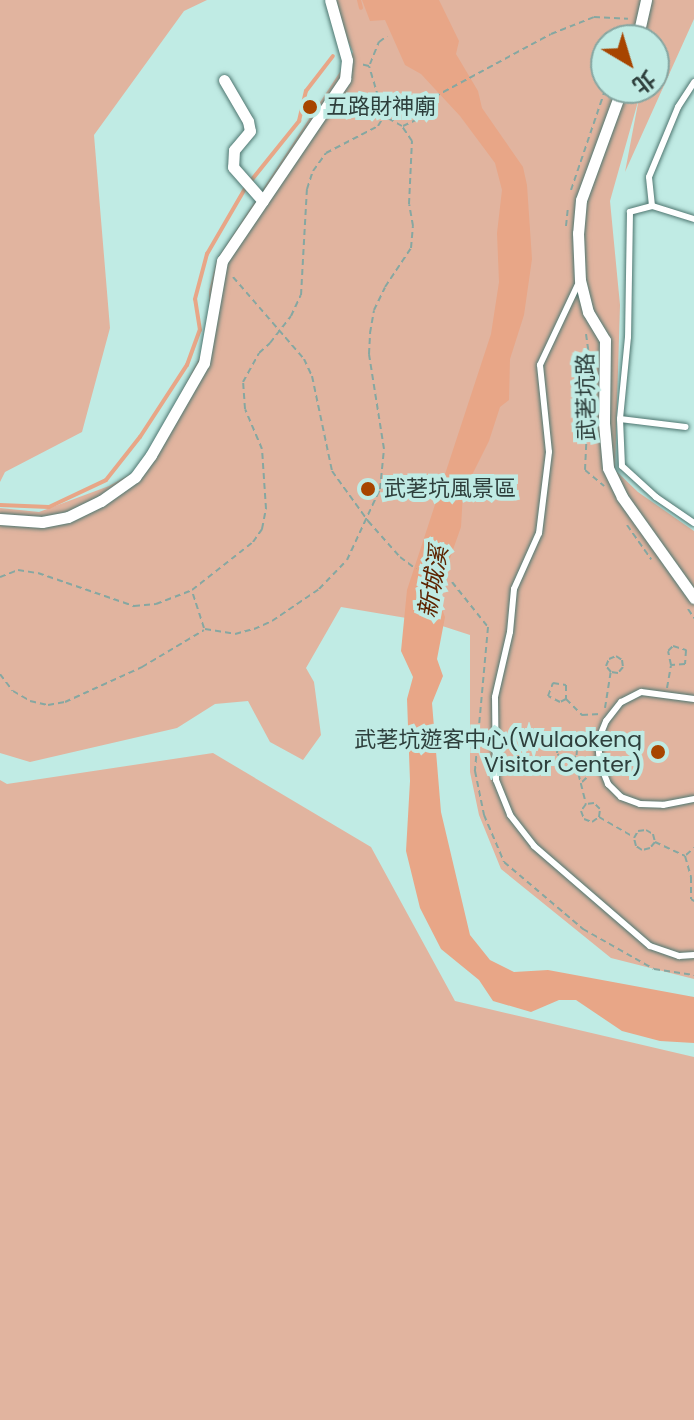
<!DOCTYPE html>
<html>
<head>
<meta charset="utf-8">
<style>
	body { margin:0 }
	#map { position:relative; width:694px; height:1420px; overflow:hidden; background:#c0ebe4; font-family:Poppins,"Noto Sans TC",sans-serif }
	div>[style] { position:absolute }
	.green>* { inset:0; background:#e1b49f }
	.water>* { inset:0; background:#e8a687 }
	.stream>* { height:4px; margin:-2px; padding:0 2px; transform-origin:2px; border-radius:2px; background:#e8a687 }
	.path>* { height:2px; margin-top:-1px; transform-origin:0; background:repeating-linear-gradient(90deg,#86a7a1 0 6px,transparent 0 10px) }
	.roads { filter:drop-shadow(0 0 2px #4e7670) drop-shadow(0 0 2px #4e7670) }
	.lane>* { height:6px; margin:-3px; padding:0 3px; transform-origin:3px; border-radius:3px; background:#fff }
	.street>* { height:11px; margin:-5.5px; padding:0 5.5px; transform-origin:5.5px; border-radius:5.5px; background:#fff }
	.path-bridge>* { height:2px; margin-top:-1px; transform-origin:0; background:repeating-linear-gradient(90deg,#86a7a1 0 6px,transparent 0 10px) }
	.dots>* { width:22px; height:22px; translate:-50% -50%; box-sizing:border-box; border:4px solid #c0ebe4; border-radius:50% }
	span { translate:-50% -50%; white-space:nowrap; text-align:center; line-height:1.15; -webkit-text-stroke:8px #c0ebe4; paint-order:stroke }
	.poi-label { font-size:22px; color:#2e3f3c }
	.left { translate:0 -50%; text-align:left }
	.right { translate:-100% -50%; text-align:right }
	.street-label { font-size:22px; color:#2e3f3c }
	.water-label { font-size:24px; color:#5d2300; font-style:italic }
	.north { position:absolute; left:590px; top:24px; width:80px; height:80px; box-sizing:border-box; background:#c0ebe4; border:2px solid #86a6a1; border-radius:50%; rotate:142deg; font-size:22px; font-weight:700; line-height:32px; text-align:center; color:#2e3f3c }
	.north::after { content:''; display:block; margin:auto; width:28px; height:36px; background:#a74500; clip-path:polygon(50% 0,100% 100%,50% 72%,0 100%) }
</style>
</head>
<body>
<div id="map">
	<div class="green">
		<div style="clip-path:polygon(0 0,207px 0,184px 11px,94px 135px,110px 328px,82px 432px,5px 472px,0 482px)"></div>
		<div style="clip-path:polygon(evenodd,329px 0,694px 0,694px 19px,625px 172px,639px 98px,610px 201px,620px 305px,615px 470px,638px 492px,694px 531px,694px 979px,611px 958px,501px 869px,479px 815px,470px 772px,470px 635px,430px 622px,341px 607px,306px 668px,314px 682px,321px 735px,303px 760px,270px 742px,248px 701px,215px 704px,177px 728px,30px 762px,0 753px,0 508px,39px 512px,109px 486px,134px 472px,159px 434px,199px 359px,209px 333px,209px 291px,217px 259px,353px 52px,329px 0,606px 40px,654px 40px,654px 88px,606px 88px,606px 40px)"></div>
		<div style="clip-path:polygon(213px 753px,371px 847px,455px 1001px,694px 1057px,694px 1420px,0 1420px,0 780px,7px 784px)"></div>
	</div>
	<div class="water">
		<div style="clip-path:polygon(362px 0,439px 0,459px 41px,456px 54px,478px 91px,482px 108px,523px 167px,527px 185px,532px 259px,524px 315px,510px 359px,509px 400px,500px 407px,489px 441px,463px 493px,461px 527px,437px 595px,445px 617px,437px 659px,443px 676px,432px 703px,441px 812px,470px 935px,490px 960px,514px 972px,548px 970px,694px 997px,694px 1043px,660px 1041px,622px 1031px,576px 1000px,559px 1000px,531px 1012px,493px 1001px,479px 980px,441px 949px,420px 908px,406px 851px,410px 781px,407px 699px,413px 677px,401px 651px,407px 590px,491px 334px,499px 282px,497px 233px,502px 190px,495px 163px,460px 116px,421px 74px,405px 65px,385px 20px,370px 21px)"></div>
	</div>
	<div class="stream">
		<div style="left:359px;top:0;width:8px;rotate:76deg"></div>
		<div style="left:0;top:505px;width:49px;rotate:2.3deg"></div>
		<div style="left:49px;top:507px;width:63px;rotate:-25.3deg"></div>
		<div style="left:106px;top:480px;width:55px;rotate:-51.7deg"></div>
		<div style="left:140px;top:437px;width:86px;rotate:-56.9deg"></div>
		<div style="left:187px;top:365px;width:37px;rotate:-70deg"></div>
		<div style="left:200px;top:330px;width:31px;rotate:-99deg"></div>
		<div style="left:195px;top:299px;width:47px;rotate:-75.1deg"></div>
		<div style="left:207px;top:254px;width:78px;rotate:-59.8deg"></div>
		<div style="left:246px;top:187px;width:85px;rotate:-51.2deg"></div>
		<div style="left:299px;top:121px;width:31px;rotate:-77deg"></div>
		<div style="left:306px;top:91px;width:44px;rotate:-52.4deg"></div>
	</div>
	<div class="path">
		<div style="left:370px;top:64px;width:24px;rotate:-68deg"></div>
		<div style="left:379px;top:42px;width:10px;rotate:-37deg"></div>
		<div style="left:408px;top:111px;width:162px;rotate:-28.3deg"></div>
		<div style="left:551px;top:34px;width:46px;rotate:-21.6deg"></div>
		<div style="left:594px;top:17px;width:34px;rotate:3deg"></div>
		<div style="left:403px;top:126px;width:21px;rotate:-25deg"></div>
		<div style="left:422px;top:117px;width:12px;rotate:-156deg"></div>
		<div style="left:571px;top:190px;width:109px;rotate:-71.2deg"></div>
		<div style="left:566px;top:226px;width:18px;rotate:-84deg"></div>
		<div style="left:233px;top:277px;width:108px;rotate:49.1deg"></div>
		<div style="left:304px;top:359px;width:19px;rotate:65deg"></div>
		<div style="left:312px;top:376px;width:97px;rotate:78.1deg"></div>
		<div style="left:332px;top:471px;width:62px;rotate:54.2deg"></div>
		<div style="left:368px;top:521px;width:48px;rotate:48.4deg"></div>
		<div style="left:400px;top:557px;width:20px;rotate:37deg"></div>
		<div style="left:291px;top:316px;width:23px;rotate:-65deg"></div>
		<div style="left:301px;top:295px;width:106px;rotate:-86.8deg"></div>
		<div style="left:307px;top:189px;width:19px;rotate:-72deg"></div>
		<div style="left:313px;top:171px;width:22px;rotate:-54deg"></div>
		<div style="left:326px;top:153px;width:59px;rotate:-27.4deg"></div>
		<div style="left:378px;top:126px;width:12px;rotate:-59deg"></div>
		<div style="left:384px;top:116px;width:52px;rotate:-106.7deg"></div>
		<div style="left:369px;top:66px;width:9px;rotate:-167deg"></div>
		<div style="left:586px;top:334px;width:30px;rotate:82deg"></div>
		<div style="left:590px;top:364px;width:106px;rotate:92.7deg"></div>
		<div style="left:585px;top:470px;width:25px;rotate:40deg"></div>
		<div style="left:627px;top:525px;width:42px;rotate:54.8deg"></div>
		<div style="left:0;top:577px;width:19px;rotate:-21deg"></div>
		<div style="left:18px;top:570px;width:20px;rotate:9deg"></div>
		<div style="left:38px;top:573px;width:102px;rotate:19deg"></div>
		<div style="left:134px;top:606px;width:22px;rotate:-5deg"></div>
		<div style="left:156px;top:604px;width:39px;rotate:-21deg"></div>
		<div style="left:452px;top:582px;width:58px;rotate:51.3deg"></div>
		<div style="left:488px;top:627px;width:145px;rotate:95.2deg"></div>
		<div style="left:475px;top:771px;width:45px;rotate:78.4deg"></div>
		<div style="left:484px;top:815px;width:51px;rotate:66.9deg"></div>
		<div style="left:504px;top:862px;width:104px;rotate:40.3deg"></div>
		<div style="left:583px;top:929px;width:81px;rotate:29.4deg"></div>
		<div style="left:654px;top:969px;width:40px;rotate:8.5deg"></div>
		<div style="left:688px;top:609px;width:11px;rotate:56deg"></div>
		<div style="left:204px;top:628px;width:40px;rotate:-108deg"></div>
		<div style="left:192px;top:590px;width:78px;rotate:-38.2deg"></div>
		<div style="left:253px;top:542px;width:16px;rotate:-55deg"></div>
		<div style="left:262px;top:529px;width:20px;rotate:-79deg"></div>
		<div style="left:266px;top:509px;width:60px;rotate:-93.8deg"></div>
		<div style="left:262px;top:449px;width:43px;rotate:-113deg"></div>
		<div style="left:245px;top:409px;width:27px;rotate:-94deg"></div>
		<div style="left:243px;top:382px;width:33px;rotate:-61deg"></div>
		<div style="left:259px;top:353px;width:15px;rotate:-42deg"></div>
		<div style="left:205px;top:629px;width:30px;rotate:9deg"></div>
		<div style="left:235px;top:634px;width:20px;rotate:-15deg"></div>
		<div style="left:254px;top:629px;width:20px;rotate:-24deg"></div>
		<div style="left:272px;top:621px;width:57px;rotate:-34.2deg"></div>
		<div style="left:319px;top:589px;width:40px;rotate:-46deg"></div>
		<div style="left:347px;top:560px;width:78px;rotate:-65.1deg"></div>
		<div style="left:380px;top:489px;width:40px;rotate:-84.3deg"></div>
		<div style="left:384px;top:449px;width:96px;rotate:-99deg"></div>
		<div style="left:369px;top:354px;width:21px;rotate:-87deg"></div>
		<div style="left:370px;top:333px;width:23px;rotate:-80deg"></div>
		<div style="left:374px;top:310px;width:25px;rotate:-64deg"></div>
		<div style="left:385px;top:287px;width:47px;rotate:-56.3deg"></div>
		<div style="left:411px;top:248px;width:22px;rotate:-85deg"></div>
		<div style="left:413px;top:226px;width:22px;rotate:-100deg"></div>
		<div style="left:409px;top:204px;width:63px;rotate:-87.3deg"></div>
		<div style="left:412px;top:141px;width:18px;rotate:-124deg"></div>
		<div style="left:402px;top:126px;width:21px;rotate:-151deg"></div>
		<div style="left:0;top:674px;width:21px;rotate:53deg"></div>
		<div style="left:13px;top:691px;width:20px;rotate:30deg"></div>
		<div style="left:30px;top:701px;width:18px;rotate:13deg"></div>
		<div style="left:48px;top:705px;width:17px;rotate:-10deg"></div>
		<div style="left:65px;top:702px;width:85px;rotate:-24.4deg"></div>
		<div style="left:142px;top:667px;width:72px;rotate:-30.8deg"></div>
		<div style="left:667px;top:688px;width:23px;rotate:-80deg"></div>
		<div style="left:671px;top:665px;width:14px;rotate:-102deg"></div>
		<div style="left:668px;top:651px;width:7px;rotate:-45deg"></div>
		<div style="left:673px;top:646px;width:14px;rotate:17deg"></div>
		<div style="left:686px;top:650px;width:14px;rotate:94deg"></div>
		<div style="left:685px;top:664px;width:14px;rotate:176deg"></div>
		<div style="left:566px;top:699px;width:7px;rotate:153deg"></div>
		<div style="left:560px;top:702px;width:13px;rotate:-153deg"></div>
		<div style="left:548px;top:696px;width:14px;rotate:-69deg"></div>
		<div style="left:553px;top:683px;width:13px;rotate:9deg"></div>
		<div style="left:566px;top:685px;width:14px;rotate:90deg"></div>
		<div style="left:566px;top:699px;width:23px;rotate:45deg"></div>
		<div style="left:582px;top:715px;width:18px;rotate:-3deg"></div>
		<div style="left:605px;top:708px;width:36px;rotate:-81deg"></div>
		<div style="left:611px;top:672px;width:8px;rotate:-130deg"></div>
		<div style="left:606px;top:666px;width:8px;rotate:-67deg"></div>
		<div style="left:609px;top:659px;width:8px;rotate:-23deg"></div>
		<div style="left:616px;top:656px;width:7px;rotate:34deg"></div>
		<div style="left:622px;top:660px;width:7px;rotate:82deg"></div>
		<div style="left:623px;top:667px;width:8px;rotate:130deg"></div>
		<div style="left:618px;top:673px;width:7px;rotate:-172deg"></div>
		<div style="left:576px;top:756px;width:9px;rotate:144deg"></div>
		<div style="left:569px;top:761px;width:8px;rotate:-166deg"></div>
		<div style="left:561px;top:759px;width:7px;rotate:-124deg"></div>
		<div style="left:557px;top:753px;width:8px;rotate:-83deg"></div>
		<div style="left:558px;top:745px;width:8px;rotate:-30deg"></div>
		<div style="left:565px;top:741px;width:8px;rotate:7deg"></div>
		<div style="left:573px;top:742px;width:8px;rotate:60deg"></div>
		<div style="left:577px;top:749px;width:15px;rotate:94deg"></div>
		<div style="left:576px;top:764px;width:41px;rotate:76deg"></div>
		<div style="left:582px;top:782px;width:16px;rotate:-43deg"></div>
		<div style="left:599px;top:817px;width:8px;rotate:-83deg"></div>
		<div style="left:600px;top:809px;width:8px;rotate:-135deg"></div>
		<div style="left:594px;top:803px;width:8px;rotate:173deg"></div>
		<div style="left:586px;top:804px;width:9px;rotate:126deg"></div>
		<div style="left:581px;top:811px;width:9px;rotate:69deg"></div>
		<div style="left:584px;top:819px;width:9px;rotate:21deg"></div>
		<div style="left:592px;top:822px;width:9px;rotate:-36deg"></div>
		<div style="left:599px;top:817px;width:39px;rotate:30deg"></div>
		<div style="left:655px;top:842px;width:8px;rotate:130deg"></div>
		<div style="left:650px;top:848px;width:8px;rotate:166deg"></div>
		<div style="left:642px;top:850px;width:7px;rotate:-146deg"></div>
		<div style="left:636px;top:846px;width:8px;rotate:-104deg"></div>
		<div style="left:634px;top:838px;width:8px;rotate:-60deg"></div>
		<div style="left:638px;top:831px;width:8px;rotate:-7deg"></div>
		<div style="left:646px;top:830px;width:8px;rotate:30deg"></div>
		<div style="left:653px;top:834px;width:8px;rotate:76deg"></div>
		<div style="left:655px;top:842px;width:33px;rotate:25deg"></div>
		<div style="left:685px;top:856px;width:22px;rotate:74deg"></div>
		<div style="left:691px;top:877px;width:22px;rotate:90deg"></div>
		<div style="left:691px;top:899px;width:4px;rotate:34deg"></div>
		<div style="left:686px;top:855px;width:11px;rotate:-41deg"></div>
	</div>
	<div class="roads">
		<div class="lane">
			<div style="left:652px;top:206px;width:29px;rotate:-96deg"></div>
			<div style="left:649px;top:177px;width:76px;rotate:-67.5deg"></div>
			<div style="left:678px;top:107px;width:30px;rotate:-57deg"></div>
			<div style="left:694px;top:219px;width:44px;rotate:-162.8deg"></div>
			<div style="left:652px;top:206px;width:23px;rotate:165deg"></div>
			<div style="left:630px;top:212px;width:125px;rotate:90.9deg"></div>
			<div style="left:628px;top:337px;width:82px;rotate:95.6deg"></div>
			<div style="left:620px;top:419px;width:47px;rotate:87.6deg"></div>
			<div style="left:622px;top:466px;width:46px;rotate:42.4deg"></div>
			<div style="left:656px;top:497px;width:46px;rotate:34.4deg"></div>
			<div style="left:580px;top:280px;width:94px;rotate:115.2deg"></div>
			<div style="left:540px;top:365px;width:87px;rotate:84.1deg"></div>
			<div style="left:549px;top:452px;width:82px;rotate:97deg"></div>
			<div style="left:539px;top:533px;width:61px;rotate:114.1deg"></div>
			<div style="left:514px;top:589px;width:43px;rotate:95.3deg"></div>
			<div style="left:510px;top:632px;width:67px;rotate:103deg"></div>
			<div style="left:495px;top:697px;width:83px;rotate:89.3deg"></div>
			<div style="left:496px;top:780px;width:38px;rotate:68deg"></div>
			<div style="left:510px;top:815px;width:39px;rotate:52deg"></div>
			<div style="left:534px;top:846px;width:153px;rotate:40.8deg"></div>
			<div style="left:650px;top:946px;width:31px;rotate:19deg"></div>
			<div style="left:679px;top:956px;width:15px;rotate:-4deg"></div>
			<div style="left:620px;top:419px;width:66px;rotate:6.9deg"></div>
			<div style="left:694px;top:699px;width:53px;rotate:-172.5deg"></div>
			<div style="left:641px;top:692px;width:22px;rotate:153deg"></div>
			<div style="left:621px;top:702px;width:24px;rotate:128deg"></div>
			<div style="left:606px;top:721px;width:22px;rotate:112deg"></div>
			<div style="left:598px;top:741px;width:23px;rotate:85deg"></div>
			<div style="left:600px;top:764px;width:22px;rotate:68deg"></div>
			<div style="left:608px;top:784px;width:18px;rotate:45deg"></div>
			<div style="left:621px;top:797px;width:20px;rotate:20deg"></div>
			<div style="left:640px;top:804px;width:23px;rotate:2deg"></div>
			<div style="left:663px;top:805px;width:32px;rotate:-11deg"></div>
		</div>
		<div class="street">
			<div style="left:637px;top:40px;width:41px;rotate:-77.3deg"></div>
			<div style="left:224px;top:80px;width:48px;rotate:59.7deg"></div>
			<div style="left:248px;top:121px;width:10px;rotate:79deg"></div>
			<div style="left:250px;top:131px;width:25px;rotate:130deg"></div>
			<div style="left:234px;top:150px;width:17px;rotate:93deg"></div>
			<div style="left:233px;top:167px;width:45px;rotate:48.6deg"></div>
			<div style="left:622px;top:88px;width:119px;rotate:110.1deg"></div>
			<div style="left:581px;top:200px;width:33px;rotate:95deg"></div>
			<div style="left:578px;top:233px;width:47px;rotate:87.6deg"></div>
			<div style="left:580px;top:280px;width:33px;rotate:76deg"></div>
			<div style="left:588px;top:312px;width:33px;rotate:59deg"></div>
			<div style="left:605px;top:340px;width:83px;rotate:90.7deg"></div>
			<div style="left:604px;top:423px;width:45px;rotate:84.9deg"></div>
			<div style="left:608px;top:468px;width:32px;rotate:64deg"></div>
			<div style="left:622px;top:497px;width:124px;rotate:54.5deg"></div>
			<div style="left:0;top:519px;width:42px;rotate:4.1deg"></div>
			<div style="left:42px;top:522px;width:26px;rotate:-11deg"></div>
			<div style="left:68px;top:517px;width:37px;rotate:-26deg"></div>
			<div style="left:101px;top:501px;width:42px;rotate:-35.2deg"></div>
			<div style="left:135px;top:477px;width:27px;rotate:-54deg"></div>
			<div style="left:151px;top:455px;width:106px;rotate:-60.1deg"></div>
			<div style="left:204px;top:363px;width:104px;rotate:-80deg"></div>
			<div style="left:222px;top:261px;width:220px;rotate:-55.9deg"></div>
			<div style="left:345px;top:79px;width:19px;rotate:-84deg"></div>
			<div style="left:347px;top:60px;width:62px;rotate:-105.8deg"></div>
		</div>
	</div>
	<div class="path-bridge">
		<div style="left:270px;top:343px;width:34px;rotate:-52deg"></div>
	</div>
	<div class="dots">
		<div style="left:310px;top:107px;background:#a74500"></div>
		<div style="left:368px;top:489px;background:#a74500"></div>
		<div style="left:658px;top:752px;background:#a74500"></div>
	</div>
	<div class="poi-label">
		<span class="left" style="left:326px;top:107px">五路財神廟</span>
		<span class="left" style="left:384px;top:489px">武荖坑風景區</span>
		<span class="right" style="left:642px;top:752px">武荖坑遊客中心(Wulaokeng<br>Visitor Center)</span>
	</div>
	<div class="street-label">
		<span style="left:586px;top:397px;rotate:-91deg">武荖坑路</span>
	</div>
	<div class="water-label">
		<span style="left:433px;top:582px;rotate:-80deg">新城溪</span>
	</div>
	<div class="north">北</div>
</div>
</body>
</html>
